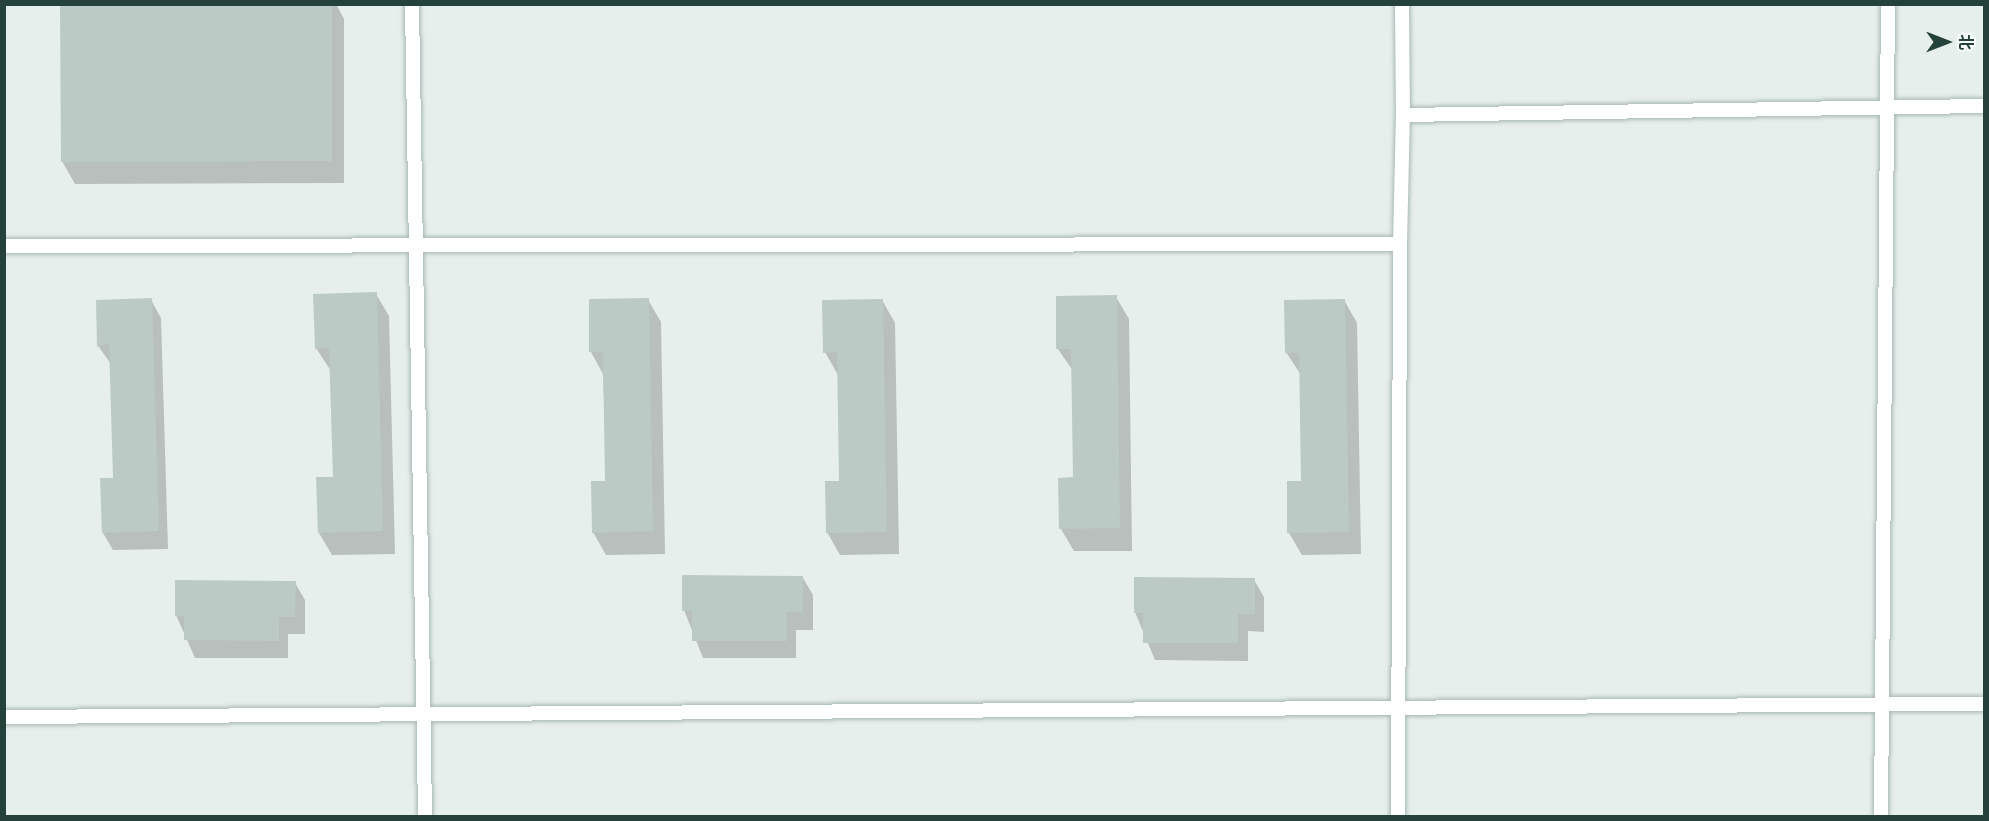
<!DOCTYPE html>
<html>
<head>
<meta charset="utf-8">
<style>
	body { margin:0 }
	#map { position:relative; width:1989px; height:821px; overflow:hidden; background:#e6efeb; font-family:Arial,"Noto Sans SC",sans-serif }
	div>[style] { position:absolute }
	.shadow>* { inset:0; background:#0003 }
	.building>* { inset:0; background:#bbcac4 }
	.roads { filter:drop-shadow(0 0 2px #a8b8b2) drop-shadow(0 0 2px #a8b8b2) }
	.lane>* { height:14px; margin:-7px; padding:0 7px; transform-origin:7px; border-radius:7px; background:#fff }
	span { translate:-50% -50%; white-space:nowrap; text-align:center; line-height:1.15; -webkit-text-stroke:6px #f7fbf9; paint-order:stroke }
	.frame { position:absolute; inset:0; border:6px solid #24423a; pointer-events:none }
	.north { position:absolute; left:1917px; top:12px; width:60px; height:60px; -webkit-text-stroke:4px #f7fbf9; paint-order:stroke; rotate:90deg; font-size:16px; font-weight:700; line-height:24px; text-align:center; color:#24423a }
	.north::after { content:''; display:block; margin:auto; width:21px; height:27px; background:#24423a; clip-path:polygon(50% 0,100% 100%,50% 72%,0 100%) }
</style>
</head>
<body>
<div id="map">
	<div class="shadow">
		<div style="clip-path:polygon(62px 4px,336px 4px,344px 19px,344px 183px,75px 184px,62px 161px)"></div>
		<div style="clip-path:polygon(376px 294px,389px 316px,395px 554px,332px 555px,319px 533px,334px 478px,331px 371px,316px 348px)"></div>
		<div style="clip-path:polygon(1116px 297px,1129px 319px,1132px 551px,1074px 551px,1061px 529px,1074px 479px,1073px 371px,1058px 349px)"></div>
		<div style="clip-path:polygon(151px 300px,161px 318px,168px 549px,113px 550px,103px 533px,114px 479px,111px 364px,99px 347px,97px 302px)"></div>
		<div style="clip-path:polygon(648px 300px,661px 322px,665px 554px,606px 555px,593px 532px,607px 482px,603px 374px,591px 352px,590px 301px)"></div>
		<div style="clip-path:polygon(882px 300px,895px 323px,899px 554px,840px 555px,827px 532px,841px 483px,838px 375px,825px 352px)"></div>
		<div style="clip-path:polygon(1344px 300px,1357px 323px,1361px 554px,1302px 555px,1289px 533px,1302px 483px,1301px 375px,1286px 352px)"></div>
		<div style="clip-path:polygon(803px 578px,813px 595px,813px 630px,796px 630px,796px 658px,703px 658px,684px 610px)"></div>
		<div style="clip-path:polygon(1254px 580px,1264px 597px,1264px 632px,1248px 631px,1248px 661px,1155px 660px,1135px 612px)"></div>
		<div style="clip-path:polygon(295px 583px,305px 600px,305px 634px,288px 634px,288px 658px,195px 658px,176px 615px)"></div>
	</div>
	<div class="building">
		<div style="clip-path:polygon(60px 4px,332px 4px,332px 161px,61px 162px)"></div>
		<div style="clip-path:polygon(377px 292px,383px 531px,318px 533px,316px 477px,333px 477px,329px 348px,315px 349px,313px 294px)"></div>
		<div style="clip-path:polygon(1117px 295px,1120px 528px,1059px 529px,1058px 478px,1073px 477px,1071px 349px,1056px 349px,1056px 296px)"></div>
		<div style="clip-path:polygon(152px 298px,159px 531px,102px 533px,100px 478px,113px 478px,109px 343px,97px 347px,96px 300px)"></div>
		<div style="clip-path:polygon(649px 298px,653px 531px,592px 533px,591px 481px,605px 481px,603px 352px,589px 352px,589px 299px)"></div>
		<div style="clip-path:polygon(883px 299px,887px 532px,826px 533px,825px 481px,839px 481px,837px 352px,823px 353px,822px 300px)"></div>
		<div style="clip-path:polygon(1345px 299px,1349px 532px,1287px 533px,1287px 481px,1301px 481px,1299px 353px,1285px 353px,1284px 300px)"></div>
		<div style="clip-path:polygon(682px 575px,803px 576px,803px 612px,787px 612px,787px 641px,692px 641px,692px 611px,682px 611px)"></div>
		<div style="clip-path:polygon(1134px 577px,1255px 578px,1255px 614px,1238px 614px,1238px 643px,1143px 643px,1143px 613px,1134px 613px)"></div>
		<div style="clip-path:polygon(175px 580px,296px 581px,295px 617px,279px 617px,279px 641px,184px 640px,184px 616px,175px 616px)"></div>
	</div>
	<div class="roads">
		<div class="lane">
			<div style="left:412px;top:4px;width:812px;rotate:89.08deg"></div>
			<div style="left:1402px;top:4px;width:111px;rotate:89.5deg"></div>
			<div style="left:1403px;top:115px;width:581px;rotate:-0.89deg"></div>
			<div style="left:4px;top:246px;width:1396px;rotate:-0.08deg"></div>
			<div style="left:1400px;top:244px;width:129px;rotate:-88.7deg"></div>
			<div style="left:4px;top:717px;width:1980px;rotate:-0.38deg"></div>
			<div style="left:1398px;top:816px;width:572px;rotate:-89.8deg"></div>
			<div style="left:1881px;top:816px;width:812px;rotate:-89.51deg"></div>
		</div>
	</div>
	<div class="frame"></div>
	<div class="north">北</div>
</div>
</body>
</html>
